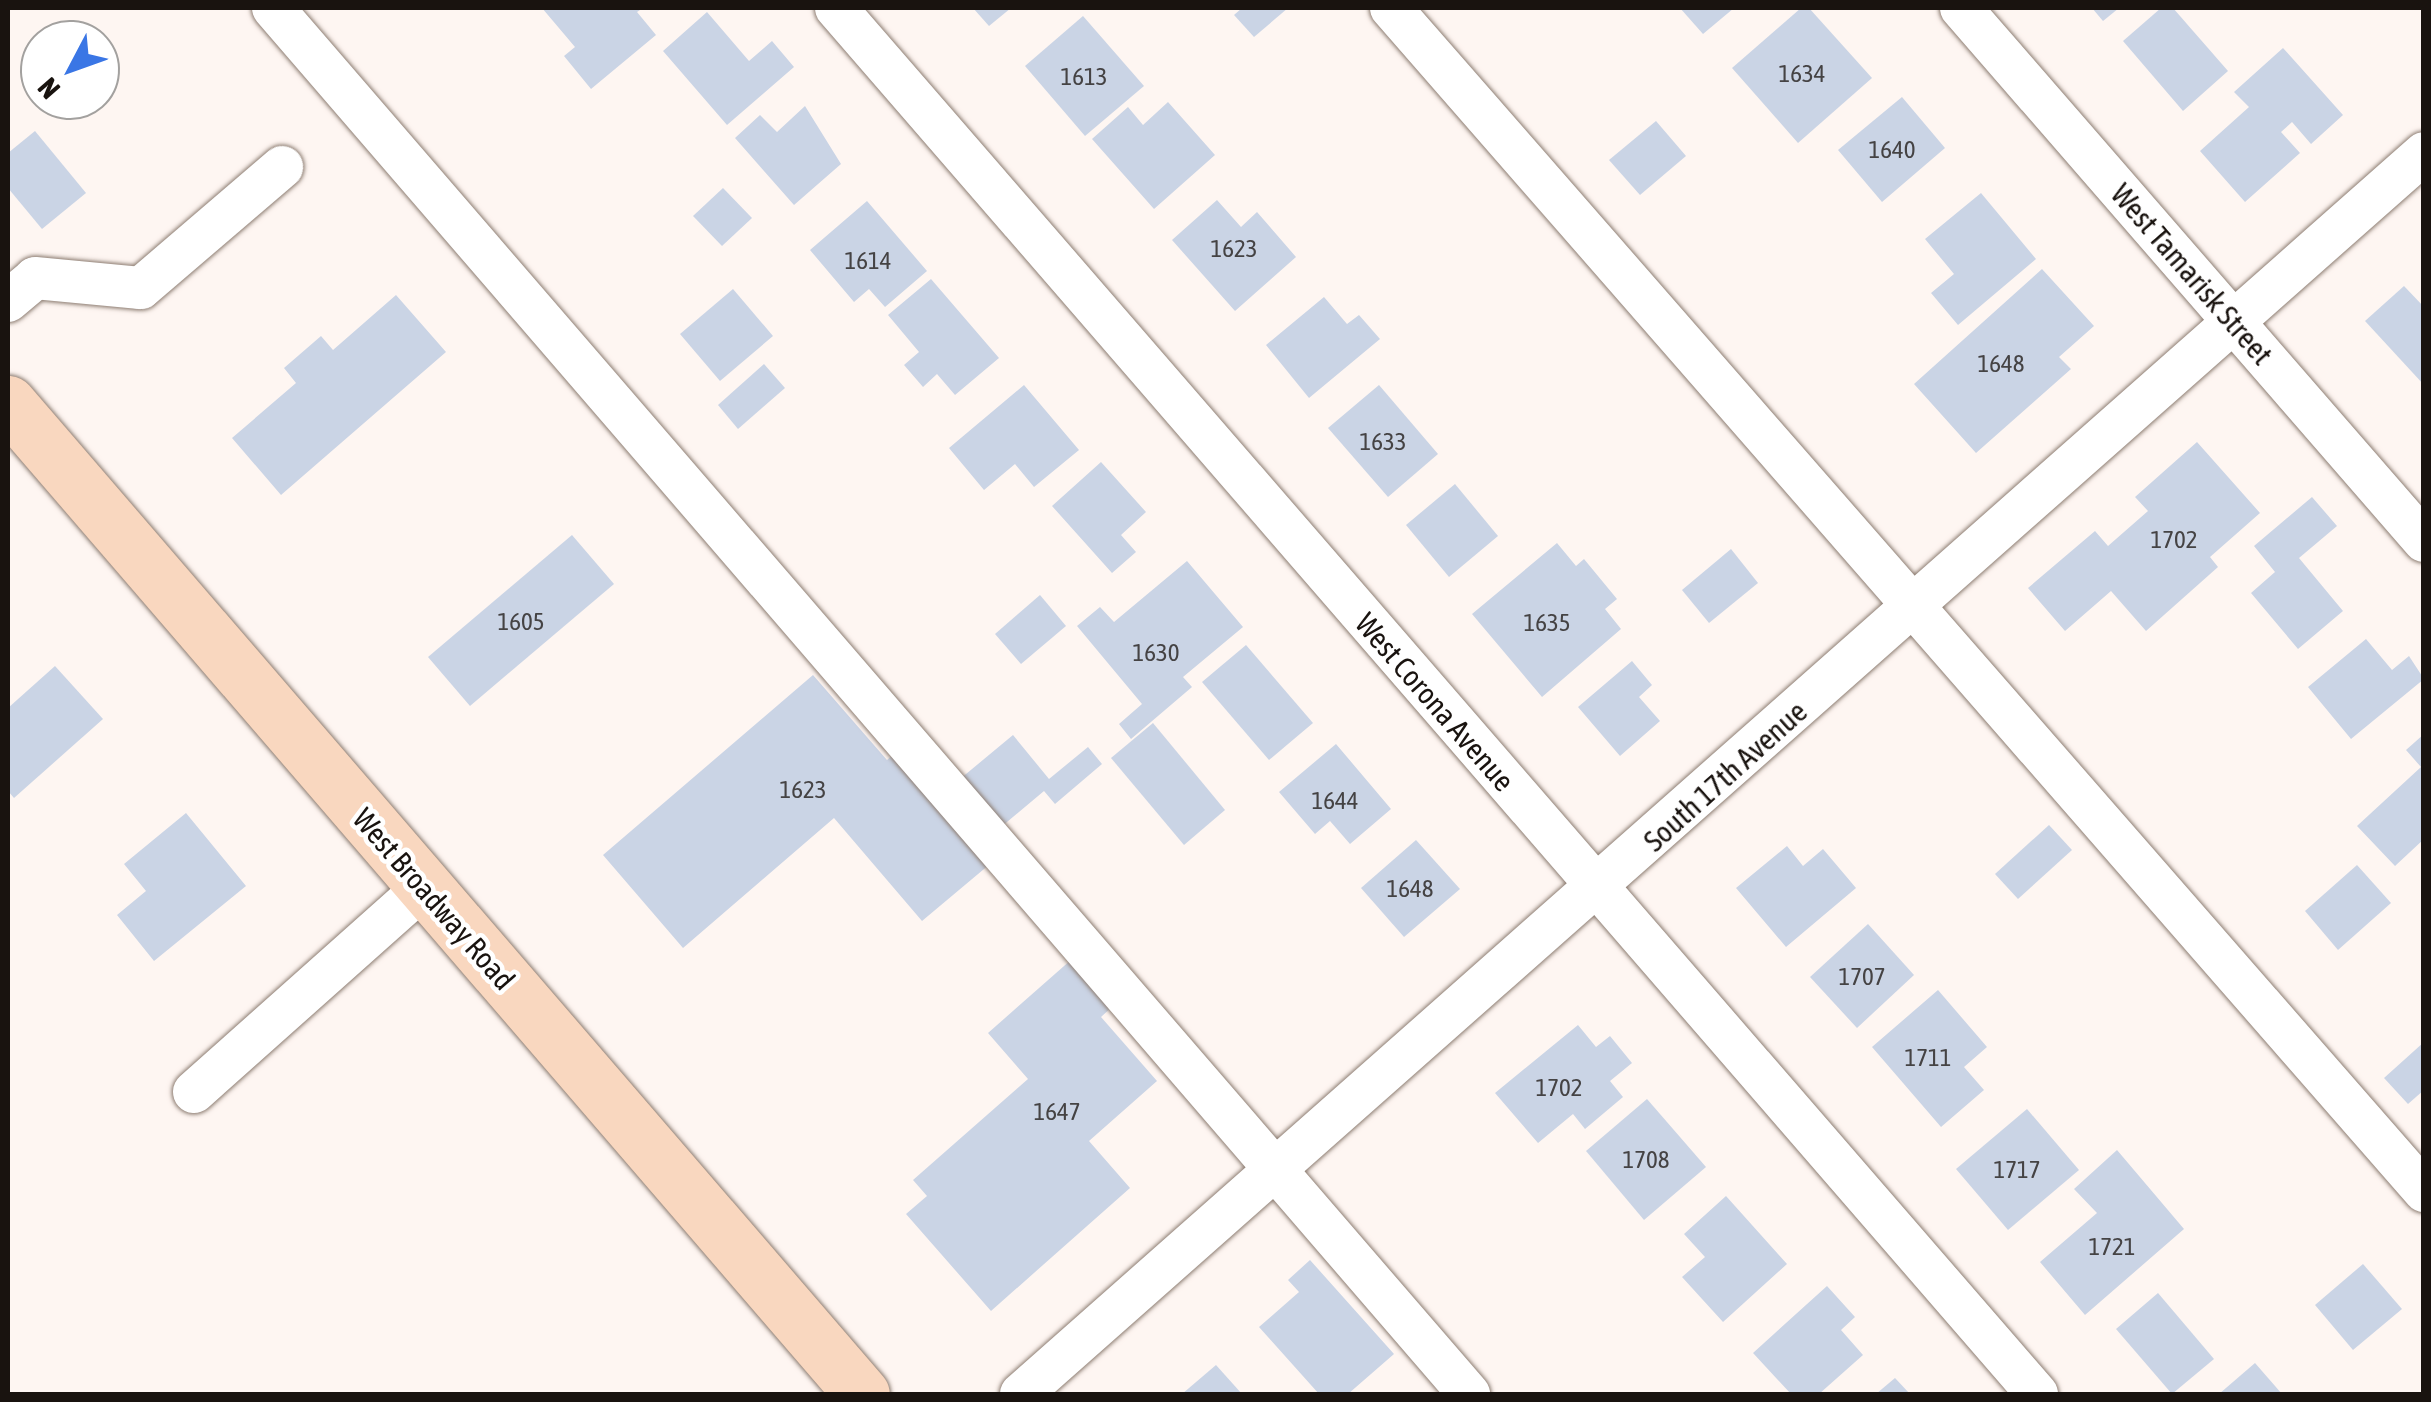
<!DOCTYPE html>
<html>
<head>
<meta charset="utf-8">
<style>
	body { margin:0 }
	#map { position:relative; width:2431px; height:1402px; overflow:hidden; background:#fef6f2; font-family:"Asap Condensed",sans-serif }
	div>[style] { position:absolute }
	.building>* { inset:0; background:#cad4e5 }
	.roads { filter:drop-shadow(0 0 2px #8d7d72) drop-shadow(0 0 2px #8d7d72) }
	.minor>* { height:42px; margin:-21px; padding:0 21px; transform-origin:21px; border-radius:21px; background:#fff }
	.major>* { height:55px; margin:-27.5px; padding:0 27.5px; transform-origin:27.5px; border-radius:27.5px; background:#f9d7bf }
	span { translate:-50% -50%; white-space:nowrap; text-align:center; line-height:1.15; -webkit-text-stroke:9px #fff; paint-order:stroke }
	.number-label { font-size:25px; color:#454344 }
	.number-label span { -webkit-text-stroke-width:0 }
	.street-label { font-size:30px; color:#19130f }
	.frame { position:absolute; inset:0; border:10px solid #19130f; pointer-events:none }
	.north { position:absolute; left:20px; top:20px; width:100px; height:100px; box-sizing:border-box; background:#fff; border:2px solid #a3a19f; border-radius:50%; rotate:229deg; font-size:28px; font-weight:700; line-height:40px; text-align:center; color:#19130f }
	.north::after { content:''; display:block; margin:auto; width:35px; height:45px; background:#3a76e5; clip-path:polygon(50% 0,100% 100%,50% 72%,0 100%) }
</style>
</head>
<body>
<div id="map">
	<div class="building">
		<div style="clip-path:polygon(542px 8px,643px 8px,637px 12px,656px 35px,591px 89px,564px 56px,575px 47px)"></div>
		<div style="clip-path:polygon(973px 8px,1011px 8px,989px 26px)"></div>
		<div style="clip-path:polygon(1242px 8px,1288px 8px,1254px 37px,1234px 15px)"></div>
		<div style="clip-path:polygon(1680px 8px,1734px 8px,1703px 34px)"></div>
		<div style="clip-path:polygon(1801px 8px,1809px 8px,1872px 78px,1798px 143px,1732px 68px)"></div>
		<div style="clip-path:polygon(2092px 8px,2119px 8px,2103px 21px)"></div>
		<div style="clip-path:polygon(2161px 8px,2173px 8px,2228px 71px,2183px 111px,2123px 41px)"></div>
		<div style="clip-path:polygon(707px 12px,749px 61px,772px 41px,794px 67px,727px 125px,663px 51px)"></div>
		<div style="clip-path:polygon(1083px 16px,1144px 86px,1085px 136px,1025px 66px)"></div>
		<div style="clip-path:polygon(2283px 48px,2343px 115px,2311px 144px,2292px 122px,2281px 132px,2300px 153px,2245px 202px,2200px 151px,2249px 107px,2234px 92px)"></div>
		<div style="clip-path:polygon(1902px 97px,1945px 148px,1882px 202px,1838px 150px)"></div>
		<div style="clip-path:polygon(1168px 102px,1215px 155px,1154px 209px,1092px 139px,1128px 107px,1143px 125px)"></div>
		<div style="clip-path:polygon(805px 106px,841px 164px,794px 205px,735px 138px,760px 115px,777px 132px)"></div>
		<div style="clip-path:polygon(1656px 121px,1686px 156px,1640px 195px,1609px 160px)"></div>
		<div style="clip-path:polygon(35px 131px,86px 193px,42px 229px,8px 188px,8px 153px)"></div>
		<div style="clip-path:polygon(723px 188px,752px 218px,722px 246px,693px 216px)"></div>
		<div style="clip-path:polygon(1981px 193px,2036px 259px,1958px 325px,1931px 293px,1954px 274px,1925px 239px)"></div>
		<div style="clip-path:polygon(1217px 200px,1241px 227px,1257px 212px,1296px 257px,1235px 311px,1172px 240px)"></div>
		<div style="clip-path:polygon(867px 201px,927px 271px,885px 307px,869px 289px,854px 302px,810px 250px)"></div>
		<div style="clip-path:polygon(2042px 269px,2094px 326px,2059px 357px,2071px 369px,1976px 453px,1914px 384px)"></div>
		<div style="clip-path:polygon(931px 279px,999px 358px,955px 395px,937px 374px,923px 387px,904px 365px,919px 352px,888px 315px)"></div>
		<div style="clip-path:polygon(2404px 286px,2424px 307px,2424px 385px,2365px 321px)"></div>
		<div style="clip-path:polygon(733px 289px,773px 336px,720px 381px,680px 334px)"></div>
		<div style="clip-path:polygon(396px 295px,446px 352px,281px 495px,232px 438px,296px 383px,284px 368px,321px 336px,333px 350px)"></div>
		<div style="clip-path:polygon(1324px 297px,1347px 324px,1359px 315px,1380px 339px,1309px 398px,1266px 345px)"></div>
		<div style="clip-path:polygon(764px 364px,785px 388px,738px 429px,718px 405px)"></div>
		<div style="clip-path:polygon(1024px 385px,1079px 450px,1034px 487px,1015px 464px,984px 490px,949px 448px)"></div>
		<div style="clip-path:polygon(1379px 385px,1438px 454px,1388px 497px,1328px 428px)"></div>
		<div style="clip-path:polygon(2197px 442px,2260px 513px,2210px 557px,2218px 567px,2146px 631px,2111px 591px,2065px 631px,2028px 588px,2095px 531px,2108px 546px,2148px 511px,2135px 497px)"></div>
		<div style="clip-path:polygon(1101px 462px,1146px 512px,1121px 535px,1136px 552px,1112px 573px,1052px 506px)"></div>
		<div style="clip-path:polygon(1455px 484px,1498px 536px,1449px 577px,1406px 525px)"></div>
		<div style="clip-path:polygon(2312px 497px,2337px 526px,2299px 558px,2343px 611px,2298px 649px,2251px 593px,2275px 572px,2254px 546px)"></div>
		<div style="clip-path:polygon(572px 535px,614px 584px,470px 706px,428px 657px)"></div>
		<div style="clip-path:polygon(1557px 543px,1576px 566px,1584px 559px,1617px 599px,1605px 609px,1621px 629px,1542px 697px,1472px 614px)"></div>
		<div style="clip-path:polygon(1731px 549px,1758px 583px,1709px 623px,1682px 590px)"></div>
		<div style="clip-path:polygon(1187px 561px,1243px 627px,1183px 677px,1192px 687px,1131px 739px,1119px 724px,1142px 704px,1077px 626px,1100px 607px,1114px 622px)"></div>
		<div style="clip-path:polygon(1040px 595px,1066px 626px,1021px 664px,995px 634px)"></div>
		<div style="clip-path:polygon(2366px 639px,2392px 670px,2409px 656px,2424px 679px,2351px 739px,2308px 687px)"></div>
		<div style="clip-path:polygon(1246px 645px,1313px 723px,1269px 760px,1202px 682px)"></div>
		<div style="clip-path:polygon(1632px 661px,1652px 685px,1639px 697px,1660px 721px,1620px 756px,1578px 707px)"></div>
		<div style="clip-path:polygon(55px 666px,103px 719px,14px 798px,8px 791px,8px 708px)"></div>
		<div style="clip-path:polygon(813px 675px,887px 760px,895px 753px,990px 864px,922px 921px,834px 818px,683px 948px,603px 855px)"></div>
		<div style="clip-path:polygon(1153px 723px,1225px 810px,1184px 845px,1111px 758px)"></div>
		<div style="clip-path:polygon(2424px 734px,2424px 839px,2395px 866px,2357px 826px,2421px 767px,2406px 750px)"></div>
		<div style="clip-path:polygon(1013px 735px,1049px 779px,1088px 747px,1102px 764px,1055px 804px,1044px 791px,1001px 827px,960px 779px)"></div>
		<div style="clip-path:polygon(1336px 744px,1391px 809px,1350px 844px,1330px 821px,1315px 834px,1279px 792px)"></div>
		<div style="clip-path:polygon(186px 813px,246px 886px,154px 961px,117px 915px,146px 891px,124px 864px)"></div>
		<div style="clip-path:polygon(2049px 825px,2072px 850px,2018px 899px,1995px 874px)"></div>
		<div style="clip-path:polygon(1416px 840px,1460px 889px,1404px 937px,1361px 888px)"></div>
		<div style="clip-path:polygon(1787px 846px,1803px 866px,1823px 849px,1856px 888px,1786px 947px,1736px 888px)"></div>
		<div style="clip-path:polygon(2357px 865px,2391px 903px,2338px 950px,2305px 911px)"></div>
		<div style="clip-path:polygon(1868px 924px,1914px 975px,1857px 1028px,1810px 977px)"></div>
		<div style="clip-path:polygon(1072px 959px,1113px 1006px,1101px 1017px,1157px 1081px,1089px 1141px,1130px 1188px,991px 1311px,906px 1214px,927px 1196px,913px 1180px,1028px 1079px,988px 1033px)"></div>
		<div style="clip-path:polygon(1938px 990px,1987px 1047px,1964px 1067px,1984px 1090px,1941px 1127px,1872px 1047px)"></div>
		<div style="clip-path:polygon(1578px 1025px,1596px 1047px,1610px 1036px,1632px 1063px,1610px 1081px,1623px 1097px,1585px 1129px,1573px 1114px,1538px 1143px,1495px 1093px)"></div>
		<div style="clip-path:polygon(2424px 1042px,2424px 1090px,2408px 1104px,2384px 1078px)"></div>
		<div style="clip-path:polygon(1647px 1099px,1706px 1167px,1644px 1220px,1586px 1151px)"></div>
		<div style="clip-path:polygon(2027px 1109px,2079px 1170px,2008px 1230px,1956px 1169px)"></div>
		<div style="clip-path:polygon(2117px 1150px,2184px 1229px,2085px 1315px,2040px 1262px,2097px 1213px,2074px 1189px)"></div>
		<div style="clip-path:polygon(1726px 1196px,1787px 1264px,1723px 1322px,1682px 1277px,1705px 1257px,1684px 1234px)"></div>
		<div style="clip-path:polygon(1310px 1260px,1394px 1354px,1348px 1394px,1319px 1394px,1259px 1327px,1299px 1292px,1288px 1280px)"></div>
		<div style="clip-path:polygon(2363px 1264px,2402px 1309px,2353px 1350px,2315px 1305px)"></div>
		<div style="clip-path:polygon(1827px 1286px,1855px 1317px,1841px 1330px,1863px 1355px,1819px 1394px,1791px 1394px,1753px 1353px)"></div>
		<div style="clip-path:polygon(2158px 1293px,2214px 1359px,2172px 1394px,2116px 1329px)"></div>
		<div style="clip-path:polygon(2255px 1363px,2282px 1394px,2219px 1394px)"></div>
		<div style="clip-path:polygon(1216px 1365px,1242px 1394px,1182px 1394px)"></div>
		<div style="clip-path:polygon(1895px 1378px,1910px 1394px,1876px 1394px)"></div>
	</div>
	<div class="roads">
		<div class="minor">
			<div style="left:273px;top:8px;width:1831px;rotate:49.21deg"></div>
			<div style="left:836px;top:8px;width:1834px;rotate:49.09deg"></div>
			<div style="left:1391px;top:8px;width:1571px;rotate:48.87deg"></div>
			<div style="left:1961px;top:8px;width:706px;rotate:49.02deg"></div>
			<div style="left:8px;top:301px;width:35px;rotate:-40deg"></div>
			<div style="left:35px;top:278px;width:106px;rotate:5.4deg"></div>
			<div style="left:141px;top:288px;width:186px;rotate:-40.6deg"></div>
			<div style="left:194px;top:1092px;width:308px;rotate:-41.7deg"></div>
			<div style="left:1021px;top:1394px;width:1873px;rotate:-41.49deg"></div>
		</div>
		<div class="major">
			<div style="left:8px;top:403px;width:1308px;rotate:49.25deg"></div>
		</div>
	</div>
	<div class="number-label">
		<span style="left:1802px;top:73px">1634</span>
		<span style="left:1084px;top:76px">1613</span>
		<span style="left:1892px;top:149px">1640</span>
		<span style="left:1234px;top:248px">1623</span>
		<span style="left:868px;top:260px">1614</span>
		<span style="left:2001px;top:363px">1648</span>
		<span style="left:1383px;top:441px">1633</span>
		<span style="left:2174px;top:539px">1702</span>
		<span style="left:521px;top:621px">1605</span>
		<span style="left:1547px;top:622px">1635</span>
		<span style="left:1156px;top:652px">1630</span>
		<span style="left:803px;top:789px">1623</span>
		<span style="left:1335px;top:800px">1644</span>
		<span style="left:1410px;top:888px">1648</span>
		<span style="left:1862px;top:976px">1707</span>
		<span style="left:1928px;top:1057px">1711</span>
		<span style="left:1559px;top:1087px">1702</span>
		<span style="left:1057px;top:1111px">1647</span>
		<span style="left:1646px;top:1159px">1708</span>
		<span style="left:2017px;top:1169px">1717</span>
		<span style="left:2112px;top:1246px">1721</span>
	</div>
	<div class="street-label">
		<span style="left:2192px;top:274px;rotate:49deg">West Tamarisk Street</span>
		<span style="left:1435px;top:702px;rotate:49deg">West Corona Avenue</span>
		<span style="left:1725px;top:776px;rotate:-42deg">South 17th Avenue</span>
		<span style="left:434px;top:899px;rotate:49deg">West Broadway Road</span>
	</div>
	<div class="frame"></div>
	<div class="north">N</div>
</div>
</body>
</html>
